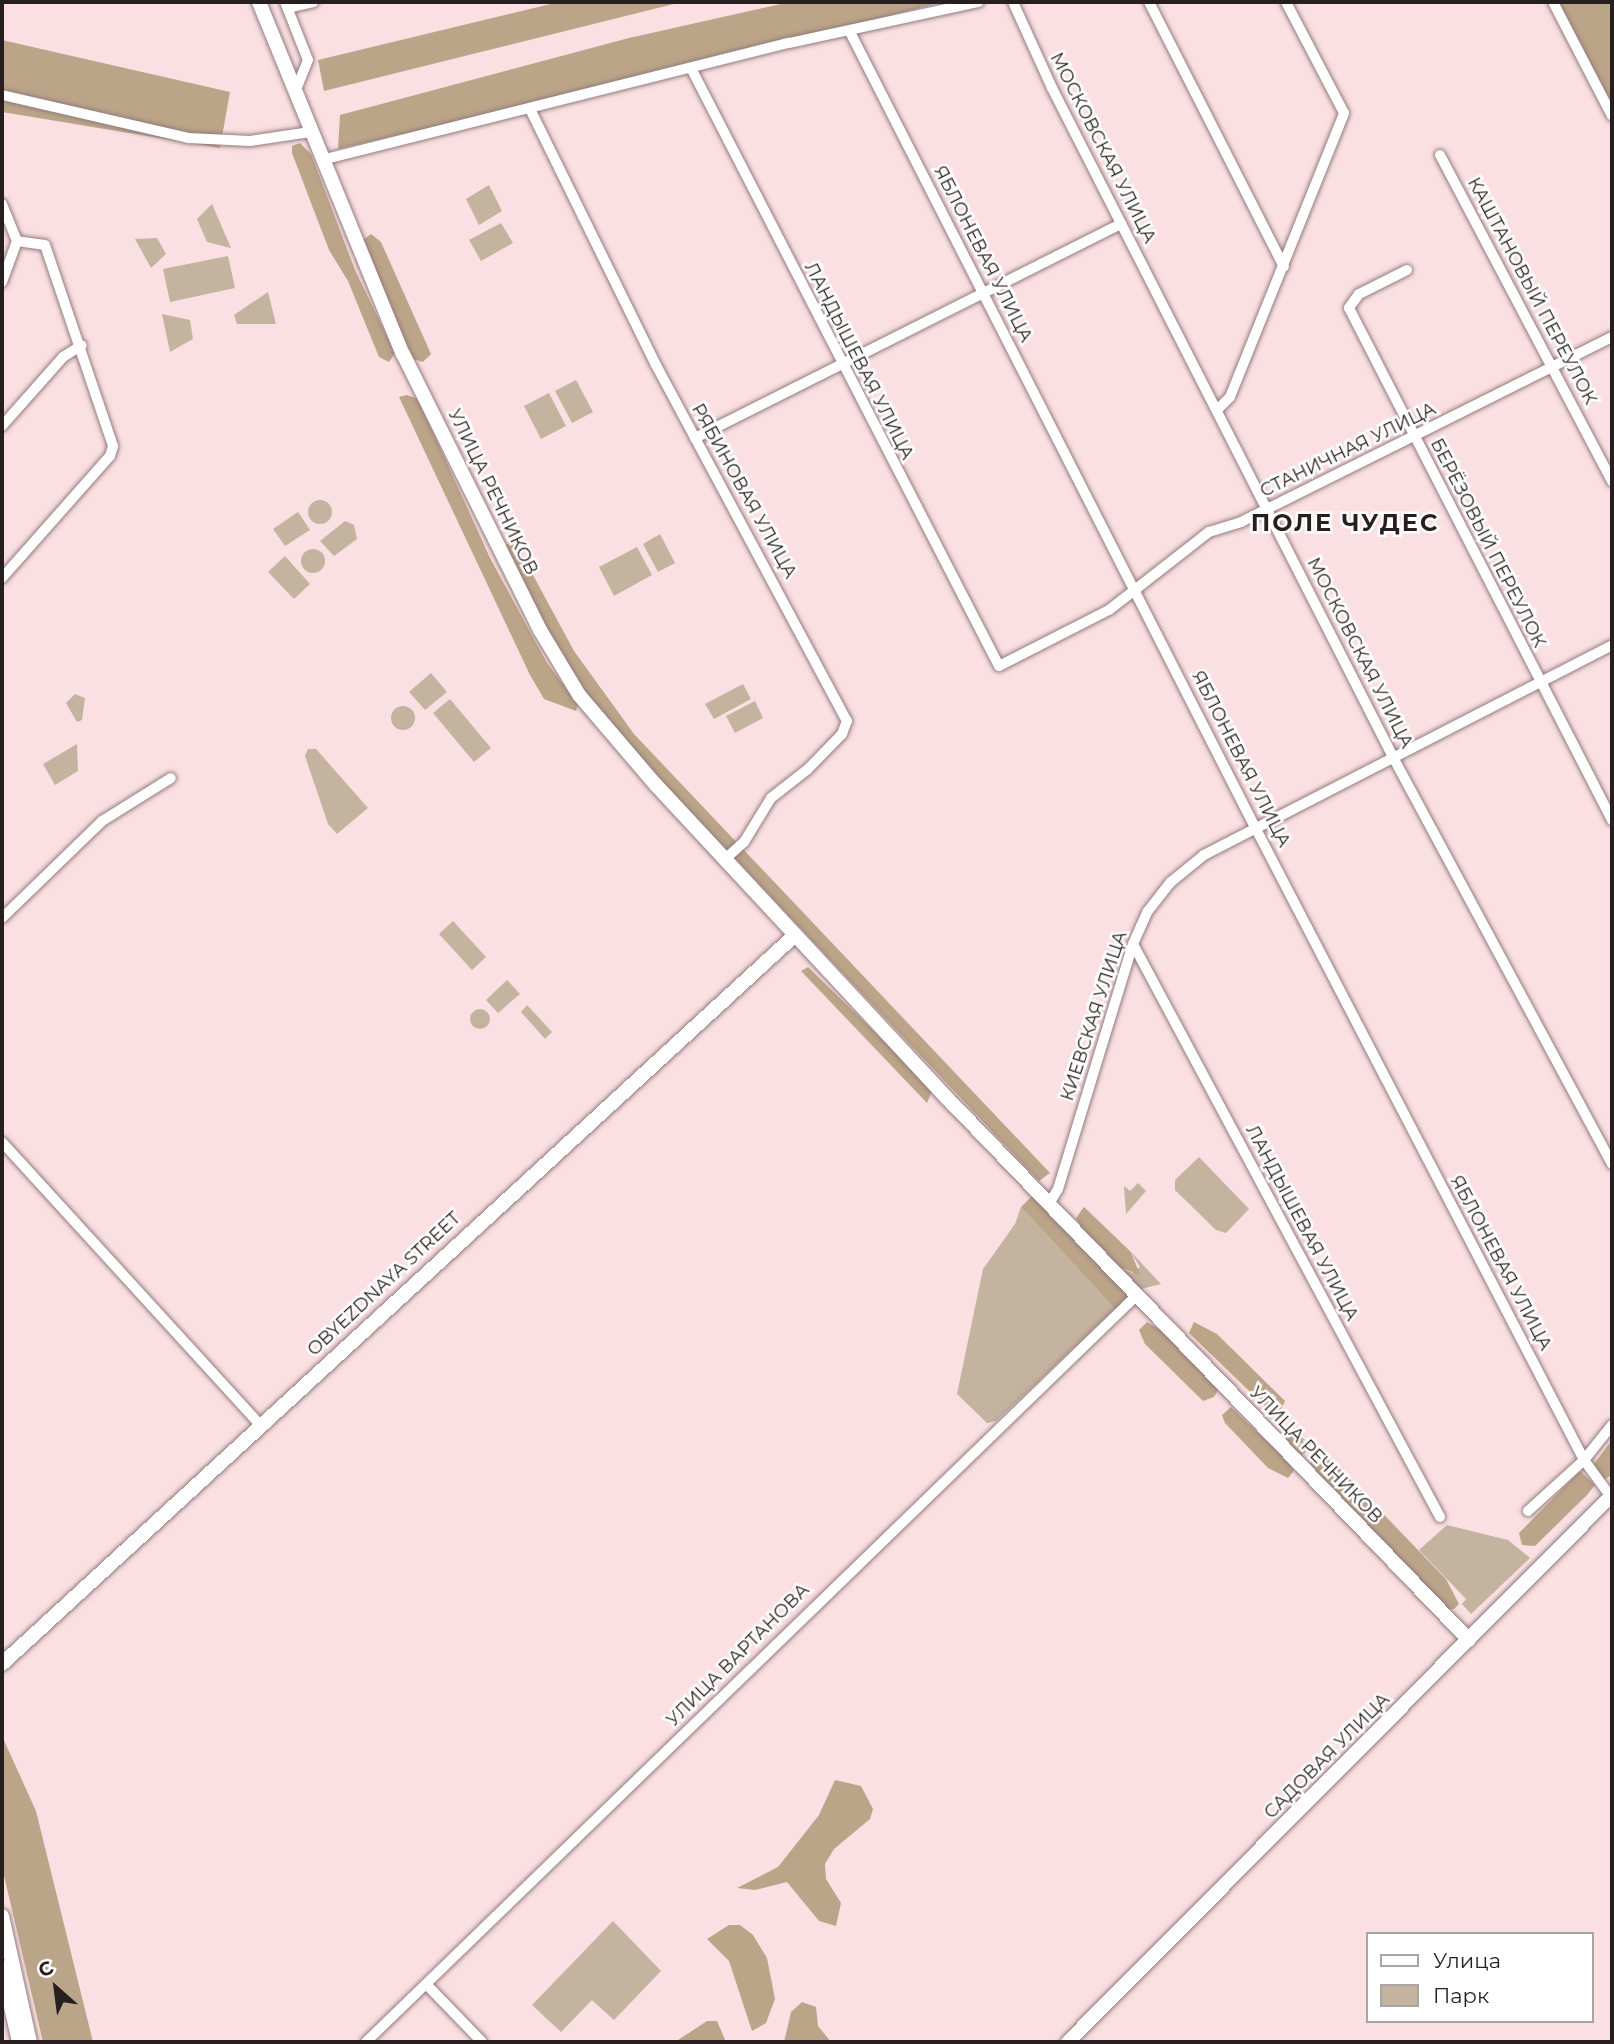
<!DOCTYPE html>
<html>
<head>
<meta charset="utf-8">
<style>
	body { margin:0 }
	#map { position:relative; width:1614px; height:2044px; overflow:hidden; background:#fae0e2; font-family:Montserrat,sans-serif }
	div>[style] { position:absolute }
	.green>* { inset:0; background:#c3b39f }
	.round { border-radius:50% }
	.forest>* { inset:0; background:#bba588 }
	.roads { filter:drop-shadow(0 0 2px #937b7e) drop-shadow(0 0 2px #937b7e) }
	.street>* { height:10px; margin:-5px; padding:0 5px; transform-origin:5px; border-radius:5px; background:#fff }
	.secondary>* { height:14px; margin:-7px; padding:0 7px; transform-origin:7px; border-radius:7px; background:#fff }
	span { translate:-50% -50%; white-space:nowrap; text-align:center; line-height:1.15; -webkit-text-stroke:5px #fff; paint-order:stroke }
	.street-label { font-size:18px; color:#271e1f }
	.district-label { font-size:24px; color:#271e1f; font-weight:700; letter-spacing:2px }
	.frame { position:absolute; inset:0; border:4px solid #271e1f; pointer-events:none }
	.legend { position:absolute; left:1366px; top:1932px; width:228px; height:91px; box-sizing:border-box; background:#fff; border:2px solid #a9a5a5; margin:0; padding:9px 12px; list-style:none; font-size:21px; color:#271e1f }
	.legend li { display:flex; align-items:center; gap:14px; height:35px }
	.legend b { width:35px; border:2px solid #a9a5a5 }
	.north { position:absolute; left:21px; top:1953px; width:70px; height:70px; -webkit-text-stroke:5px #fff; paint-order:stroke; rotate:332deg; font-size:19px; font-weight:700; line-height:28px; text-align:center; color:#271e1f }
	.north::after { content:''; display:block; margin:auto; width:24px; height:32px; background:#271e1f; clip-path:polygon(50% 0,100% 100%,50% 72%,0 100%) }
</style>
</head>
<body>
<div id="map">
	<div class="green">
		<div style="clip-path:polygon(489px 185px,502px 211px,479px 225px,466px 199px)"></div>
		<div style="clip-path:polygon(212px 204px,231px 248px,207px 242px,197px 219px)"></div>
		<div style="clip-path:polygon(501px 223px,513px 243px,481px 261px,469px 240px)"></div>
		<div style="clip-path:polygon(157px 238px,166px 254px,151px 268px,135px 239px)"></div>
		<div style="clip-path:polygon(228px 256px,235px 288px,170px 302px,163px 269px)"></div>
		<div style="clip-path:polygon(268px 292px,276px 324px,237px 324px,234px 315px)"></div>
		<div style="clip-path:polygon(162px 314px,190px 320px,193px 339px,170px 352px)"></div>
		<div style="clip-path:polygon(576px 380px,593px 412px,572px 423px,555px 391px)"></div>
		<div style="clip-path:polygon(549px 393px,566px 426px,541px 439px,524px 406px)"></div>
		<div class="round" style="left:308px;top:500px;width:24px;height:24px"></div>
		<div style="clip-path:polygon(298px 512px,310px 530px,285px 546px,273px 529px)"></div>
		<div style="clip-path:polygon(345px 521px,354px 525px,357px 539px,334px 556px,320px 541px)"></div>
		<div style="clip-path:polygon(660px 534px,675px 563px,658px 572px,643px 544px)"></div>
		<div style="clip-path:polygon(637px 547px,652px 575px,614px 596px,599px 567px)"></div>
		<div class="round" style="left:301px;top:549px;width:24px;height:24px"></div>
		<div style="clip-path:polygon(285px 556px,310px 584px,294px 599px,268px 572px)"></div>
		<div style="clip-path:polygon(431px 673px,447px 692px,425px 710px,409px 692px)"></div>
		<div style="clip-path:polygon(743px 684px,751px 699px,714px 719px,705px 704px)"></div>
		<div style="clip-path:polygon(75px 694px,85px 698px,82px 720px,77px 722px,66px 703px)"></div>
		<div style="clip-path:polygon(450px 699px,491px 748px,474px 762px,433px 713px)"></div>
		<div style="clip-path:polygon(755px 701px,763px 718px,735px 733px,726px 716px)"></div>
		<div class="round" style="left:391px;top:706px;width:24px;height:24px"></div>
		<div style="clip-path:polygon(77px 744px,78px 771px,55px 785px,43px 764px)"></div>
		<div style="clip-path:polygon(308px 749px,316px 749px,368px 808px,337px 834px,328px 824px,305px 756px)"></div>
		<div style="clip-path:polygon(453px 921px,486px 957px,472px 970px,439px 934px)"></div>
		<div style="clip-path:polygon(507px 980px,520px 994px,498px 1013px,486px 1000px)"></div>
		<div style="clip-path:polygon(527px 1005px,552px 1032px,545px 1039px,521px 1012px)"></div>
		<div class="round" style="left:470px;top:1009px;width:20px;height:20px"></div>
		<div style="clip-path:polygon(1199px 1157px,1249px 1209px,1226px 1233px,1216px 1230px,1175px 1190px,1175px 1180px)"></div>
		<div style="clip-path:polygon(1138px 1183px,1146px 1191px,1126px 1214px,1124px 1186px,1130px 1191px)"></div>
		<div style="clip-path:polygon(1021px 1207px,1115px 1309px,996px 1421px,987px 1423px,957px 1394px,983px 1269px,1015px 1224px)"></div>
		<div style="clip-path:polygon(1131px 1252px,1161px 1284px,1141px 1289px,1119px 1267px,1132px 1273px,1140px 1267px)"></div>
		<div style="clip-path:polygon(1447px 1525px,1508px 1540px,1530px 1558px,1471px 1614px,1462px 1604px,1466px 1599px,1419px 1550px)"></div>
		<div style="clip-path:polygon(613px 1921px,661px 1971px,614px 2020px,592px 2000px,561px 2032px,532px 2005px)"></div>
	</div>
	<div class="forest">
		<div style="clip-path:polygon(559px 2px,682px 2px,324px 91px,318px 60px)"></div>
		<div style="clip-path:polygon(790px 2px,942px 2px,720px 61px,338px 149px,340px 115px,629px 38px)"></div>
		<div style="clip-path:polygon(1557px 2px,1612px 2px,1612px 104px)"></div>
		<div style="clip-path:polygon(2px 40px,230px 92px,220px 148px,2px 112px)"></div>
		<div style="clip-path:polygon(300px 143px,311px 154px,355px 270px,395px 353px,389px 362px,379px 357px,348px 281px,329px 250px,292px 153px,292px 146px)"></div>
		<div style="clip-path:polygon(371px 234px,381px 242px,431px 354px,423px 362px,413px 359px,360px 242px)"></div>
		<div style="clip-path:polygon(407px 395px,418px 399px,490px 558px,547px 663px,578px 704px,576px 711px,544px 699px,530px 675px,399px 397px)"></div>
		<div style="clip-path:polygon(514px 540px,574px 651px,634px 734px,1050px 1173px,1039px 1181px,603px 719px,543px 629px,502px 547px)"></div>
		<div style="clip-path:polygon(808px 967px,933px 1089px,927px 1103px,801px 971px)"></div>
		<div style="clip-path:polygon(1035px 1193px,1130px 1294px,1119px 1306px,1115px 1309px,1021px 1207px)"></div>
		<div style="clip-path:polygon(1084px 1207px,1131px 1252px,1140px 1275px,1119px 1267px,1081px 1227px,1076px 1218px)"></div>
		<div style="clip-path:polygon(1147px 1322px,1164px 1332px,1209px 1379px,1218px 1390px,1214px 1397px,1203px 1401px,1145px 1344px,1139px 1330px)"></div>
		<div style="clip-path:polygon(1194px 1322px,1217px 1334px,1285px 1401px,1281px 1409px,1273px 1414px,1189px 1333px)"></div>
		<div style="clip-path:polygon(1231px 1407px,1290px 1464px,1294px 1471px,1288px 1478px,1268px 1468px,1225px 1423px,1222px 1415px)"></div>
		<div style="clip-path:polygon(1288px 1427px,1309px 1443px,1305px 1453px,1301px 1455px,1280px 1437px)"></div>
		<div style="clip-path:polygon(1612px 1440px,1612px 1475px,1603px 1480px,1594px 1464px)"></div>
		<div style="clip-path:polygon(1317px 1452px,1338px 1467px,1446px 1579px,1459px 1604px,1454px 1609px,1447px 1609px,1316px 1473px,1310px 1463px)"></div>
		<div style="clip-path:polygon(1580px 1471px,1595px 1485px,1587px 1495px,1535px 1546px,1522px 1545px,1519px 1533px)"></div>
		<div style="clip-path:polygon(2px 1736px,36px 1811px,93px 2042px,43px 2042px,2px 1867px)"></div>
		<div style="clip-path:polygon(835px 1780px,861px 1786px,873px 1809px,870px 1819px,834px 1849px,825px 1864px,826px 1879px,841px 1903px,836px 1926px,819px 1921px,787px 1882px,755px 1890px,737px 1888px,778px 1867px,819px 1815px)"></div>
		<div style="clip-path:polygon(729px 1925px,740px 1925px,753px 1935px,767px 1958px,775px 1999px,766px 2023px,752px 2031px,729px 1961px,707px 1939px)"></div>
		<div style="clip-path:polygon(802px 2002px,816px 2007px,818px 2026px,831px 2042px,784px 2042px,791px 2012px)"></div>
		<div style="clip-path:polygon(707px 2021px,717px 2021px,726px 2042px,675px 2042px)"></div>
	</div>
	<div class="roads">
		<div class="street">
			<div style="left:285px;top:2px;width:62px;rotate:68.4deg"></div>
			<div style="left:308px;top:60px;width:35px;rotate:112deg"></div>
			<div style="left:1013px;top:2px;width:94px;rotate:65.6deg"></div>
			<div style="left:1052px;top:88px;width:753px;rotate:62.99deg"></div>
			<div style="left:1394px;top:759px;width:460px;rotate:61.7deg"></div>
			<div style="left:1149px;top:2px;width:297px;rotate:63deg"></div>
			<div style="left:1553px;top:2px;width:128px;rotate:62.6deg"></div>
			<div style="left:288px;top:8px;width:26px;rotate:-13deg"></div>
			<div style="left:850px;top:32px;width:894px;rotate:63.01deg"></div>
			<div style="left:1256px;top:829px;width:711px;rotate:62.53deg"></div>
			<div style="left:1584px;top:1460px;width:46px;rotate:53.9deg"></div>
			<div style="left:692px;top:70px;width:670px;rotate:62.75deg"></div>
			<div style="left:999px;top:666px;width:123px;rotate:-27deg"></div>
			<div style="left:1109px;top:610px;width:127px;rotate:-38deg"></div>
			<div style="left:1209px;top:532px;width:34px;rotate:-17deg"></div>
			<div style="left:1241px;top:522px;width:415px;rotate:-26.5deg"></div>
			<div style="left:2px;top:95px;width:191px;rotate:13deg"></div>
			<div style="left:188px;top:138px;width:62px;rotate:2.8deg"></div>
			<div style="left:250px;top:141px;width:61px;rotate:-8.5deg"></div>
			<div style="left:530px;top:109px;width:285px;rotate:63.8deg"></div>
			<div style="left:656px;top:365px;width:404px;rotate:61.8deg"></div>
			<div style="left:847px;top:721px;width:14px;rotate:111deg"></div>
			<div style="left:842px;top:734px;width:49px;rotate:134.2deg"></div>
			<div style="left:808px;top:769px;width:47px;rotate:141.9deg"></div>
			<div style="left:771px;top:798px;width:52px;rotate:121.5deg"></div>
			<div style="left:744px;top:842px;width:25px;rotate:138deg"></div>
			<div style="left:1440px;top:155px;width:369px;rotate:62.2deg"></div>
			<div style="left:322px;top:160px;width:481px;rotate:-14.1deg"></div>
			<div style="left:789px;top:43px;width:194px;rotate:-12.2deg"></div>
			<div style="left:2px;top:204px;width:40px;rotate:68deg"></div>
			<div style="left:17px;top:241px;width:44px;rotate:110.1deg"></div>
			<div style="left:1407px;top:270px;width:54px;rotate:153.4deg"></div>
			<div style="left:1359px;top:294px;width:17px;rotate:126deg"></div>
			<div style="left:1349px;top:308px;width:576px;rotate:62.81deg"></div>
			<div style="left:1218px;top:409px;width:17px;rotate:-45deg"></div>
			<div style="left:1230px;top:397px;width:306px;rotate:-68.1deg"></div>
			<div style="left:1344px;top:113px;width:125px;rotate:-117.6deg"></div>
			<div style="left:2px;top:426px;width:92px;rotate:-48.5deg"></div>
			<div style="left:63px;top:357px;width:22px;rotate:-32deg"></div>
			<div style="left:695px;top:438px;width:477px;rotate:-26.7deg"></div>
			<div style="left:2px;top:578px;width:163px;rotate:-48.5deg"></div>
			<div style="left:110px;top:456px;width:10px;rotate:-73deg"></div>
			<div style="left:113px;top:446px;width:212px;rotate:-108.7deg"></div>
			<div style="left:45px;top:245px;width:28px;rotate:-172deg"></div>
			<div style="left:2px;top:918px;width:139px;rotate:-44.1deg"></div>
			<div style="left:102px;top:821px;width:81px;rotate:-31.9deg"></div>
			<div style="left:1133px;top:944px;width:650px;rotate:61.82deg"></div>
			<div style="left:2px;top:1142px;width:383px;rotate:47.6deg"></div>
			<div style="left:1049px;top:1204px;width:17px;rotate:-59deg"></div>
			<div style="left:1058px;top:1189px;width:256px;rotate:-73deg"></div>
			<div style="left:1133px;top:944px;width:36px;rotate:-66deg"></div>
			<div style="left:1148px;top:911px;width:37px;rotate:-52deg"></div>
			<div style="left:1171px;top:882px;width:43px;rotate:-39.3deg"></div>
			<div style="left:1204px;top:855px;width:459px;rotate:-27.2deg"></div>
			<div style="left:1528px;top:1511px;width:76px;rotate:-42.3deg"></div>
			<div style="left:1584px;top:1460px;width:45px;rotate:-51.3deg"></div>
			<div style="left:427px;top:1985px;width:79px;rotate:46deg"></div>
			<div style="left:366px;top:2042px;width:1074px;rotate:-44.09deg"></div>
		</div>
		<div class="secondary">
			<div style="left:259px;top:2px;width:380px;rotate:67.8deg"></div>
			<div style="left:403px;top:354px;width:308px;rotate:63.6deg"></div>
			<div style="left:540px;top:630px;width:76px;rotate:59deg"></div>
			<div style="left:579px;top:695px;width:118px;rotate:49.5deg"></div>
			<div style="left:656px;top:785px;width:429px;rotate:47.1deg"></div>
			<div style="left:948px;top:1099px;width:751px;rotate:46.08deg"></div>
			<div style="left:2px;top:1664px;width:1077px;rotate:-42.59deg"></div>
			<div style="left:2px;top:1916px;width:129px;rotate:77.5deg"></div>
			<div style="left:2px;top:1967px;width:77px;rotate:77.2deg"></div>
			<div style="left:1068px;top:2042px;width:771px;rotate:-45.16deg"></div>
		</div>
	</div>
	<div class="street-label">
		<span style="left:1103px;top:148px;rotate:63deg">МОСКОВСКАЯ УЛИЦА</span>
		<span style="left:983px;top:254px;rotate:63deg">ЯБЛОНЕВАЯ УЛИЦА</span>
		<span style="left:1532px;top:291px;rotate:62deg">КАШТАНОВЫЙ ПЕРЕУЛОК</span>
		<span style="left:859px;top:361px;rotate:63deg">ЛАНДЫШЕВАЯ УЛИЦА</span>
		<span style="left:1348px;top:450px;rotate:-26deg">СТАНИЧНАЯ УЛИЦА</span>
		<span style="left:744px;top:491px;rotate:61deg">РЯБИНОВАЯ УЛИЦА</span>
		<span style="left:493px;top:492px;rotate:64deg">УЛИЦА РЕЧНИКОВ</span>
		<span style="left:1488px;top:543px;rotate:63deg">БЕРЁЗОВЫЙ ПЕРЕУЛОК</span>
		<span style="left:1360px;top:653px;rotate:63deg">МОСКОВСКАЯ УЛИЦА</span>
		<span style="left:1241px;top:759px;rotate:63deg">ЯБЛОНЕВАЯ УЛИЦА</span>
		<span style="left:1094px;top:1016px;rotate:-72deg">КИЕВСКАЯ УЛИЦА</span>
		<span style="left:1302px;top:1223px;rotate:62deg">ЛАНДЫШЕВАЯ УЛИЦА</span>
		<span style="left:1501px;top:1263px;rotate:62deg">ЯБЛОНЕВАЯ УЛИЦА</span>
		<span style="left:384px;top:1284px;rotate:-43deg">OBYEZDNAYA STREET</span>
		<span style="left:1316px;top:1455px;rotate:46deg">УЛИЦА РЕЧНИКОВ</span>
		<span style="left:738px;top:1655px;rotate:-45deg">УЛИЦА ВАРТАНОВА</span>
		<span style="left:1327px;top:1756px;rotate:-45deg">САДОВАЯ УЛИЦА</span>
	</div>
	<div class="district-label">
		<span style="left:1345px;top:523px">ПОЛЕ ЧУДЕС</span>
	</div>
	<div class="frame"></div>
	<ul class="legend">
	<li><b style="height:9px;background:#fff"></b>Улица</li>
	<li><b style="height:19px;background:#c3b39f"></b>Парк</li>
	</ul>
	<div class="north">С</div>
</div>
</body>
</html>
